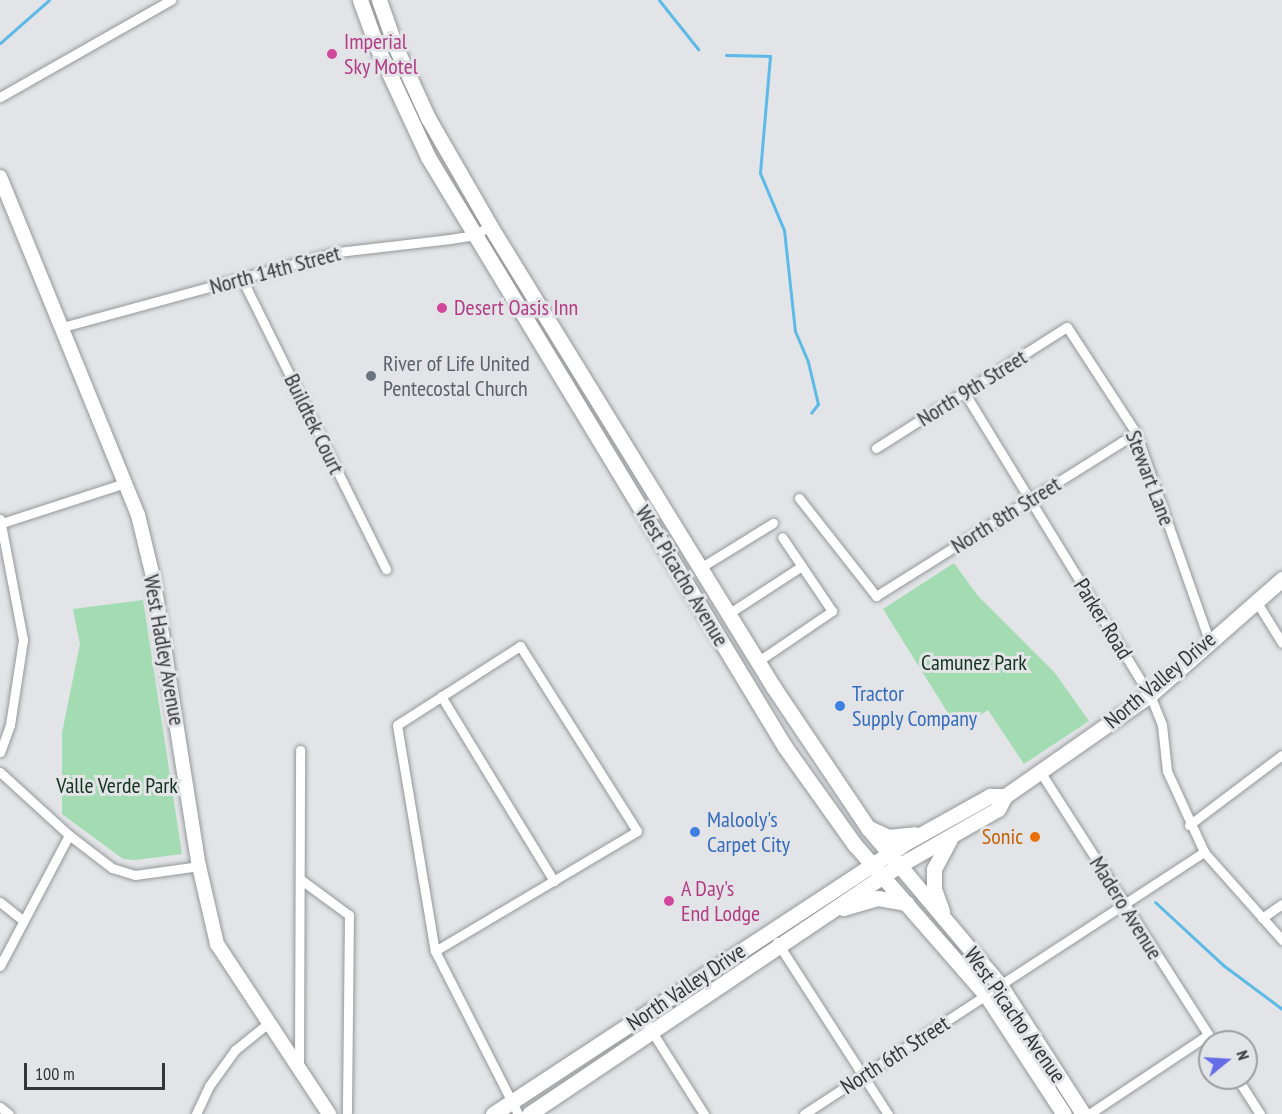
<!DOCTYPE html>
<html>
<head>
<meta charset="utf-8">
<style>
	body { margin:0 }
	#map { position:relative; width:1282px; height:1114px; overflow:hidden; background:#e2e4e7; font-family:"PT Sans Narrow",sans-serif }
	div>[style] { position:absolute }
	.green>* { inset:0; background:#a3dbb2 }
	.stream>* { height:3px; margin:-1.5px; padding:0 1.5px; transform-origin:1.5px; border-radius:1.5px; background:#5dbae6 }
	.roads { filter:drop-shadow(0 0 2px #959799) drop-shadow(0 0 2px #959799) }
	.street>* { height:9px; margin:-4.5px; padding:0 4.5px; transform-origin:4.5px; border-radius:4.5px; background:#fff }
	.secondary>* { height:14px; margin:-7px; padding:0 7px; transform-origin:7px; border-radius:7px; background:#fff }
	.primary>* { height:15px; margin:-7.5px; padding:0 7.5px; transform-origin:7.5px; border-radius:7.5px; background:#fff }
	.dots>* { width:16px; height:16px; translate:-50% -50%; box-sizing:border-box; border:3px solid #e2e4e7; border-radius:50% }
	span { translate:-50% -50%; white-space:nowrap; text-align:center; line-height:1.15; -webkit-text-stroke:6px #e2e4e7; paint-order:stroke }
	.hotel-label { font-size:22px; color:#b23c85 }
	.left { translate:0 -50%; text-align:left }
	.street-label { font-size:22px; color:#353536 }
	.worship-label { font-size:22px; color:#5b616d }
	.park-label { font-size:22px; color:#12331d }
	.shop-label { font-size:22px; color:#366cbe }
	.food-label { font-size:22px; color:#c56008 }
	.right { translate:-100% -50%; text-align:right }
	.north { position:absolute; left:1198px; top:1030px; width:60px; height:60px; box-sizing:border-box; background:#e2e4e7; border:2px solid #9d9ea0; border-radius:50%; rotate:72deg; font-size:16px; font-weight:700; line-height:24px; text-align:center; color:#353536 }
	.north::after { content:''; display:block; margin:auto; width:21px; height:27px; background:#646de6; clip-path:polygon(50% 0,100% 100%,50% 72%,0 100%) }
	.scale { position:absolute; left:24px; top:1063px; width:141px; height:27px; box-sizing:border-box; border:3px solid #353536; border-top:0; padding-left:8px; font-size:18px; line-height:21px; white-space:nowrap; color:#353536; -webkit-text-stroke:4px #e2e4e7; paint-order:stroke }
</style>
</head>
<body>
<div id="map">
	<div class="green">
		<div style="clip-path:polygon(954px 563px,978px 596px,1055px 673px,1089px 721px,1024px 764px,988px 710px,958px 729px,883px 609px)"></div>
		<div style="clip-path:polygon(143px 600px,182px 854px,135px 860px,123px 859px,62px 814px,62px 733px,80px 644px,73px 609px)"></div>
	</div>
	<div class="stream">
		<div style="left:659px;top:0;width:63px;rotate:51.5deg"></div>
		<div style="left:0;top:43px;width:65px;rotate:-41.3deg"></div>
		<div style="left:726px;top:55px;width:44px;rotate:1.3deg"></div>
		<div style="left:770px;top:56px;width:117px;rotate:94.9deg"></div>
		<div style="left:760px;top:173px;width:62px;rotate:67.2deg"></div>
		<div style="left:784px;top:230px;width:102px;rotate:83.8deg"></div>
		<div style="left:795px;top:331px;width:34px;rotate:67deg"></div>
		<div style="left:808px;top:362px;width:43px;rotate:76.6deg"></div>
		<div style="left:818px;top:404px;width:11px;rotate:128deg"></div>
		<div style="left:1155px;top:902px;width:93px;rotate:42.8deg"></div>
		<div style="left:1223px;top:965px;width:74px;rotate:36.7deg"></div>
	</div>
	<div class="roads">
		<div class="street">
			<div style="left:0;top:97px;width:197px;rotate:-29.6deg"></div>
			<div style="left:242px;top:279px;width:324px;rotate:63.6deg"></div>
			<div style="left:63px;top:327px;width:285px;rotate:-15.3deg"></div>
			<div style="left:338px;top:252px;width:113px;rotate:-6.6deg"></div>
			<div style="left:450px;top:239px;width:24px;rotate:-9deg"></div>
			<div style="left:474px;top:235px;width:18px;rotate:-29deg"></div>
			<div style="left:964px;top:392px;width:356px;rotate:58.5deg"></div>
			<div style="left:1150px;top:695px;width:32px;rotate:68deg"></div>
			<div style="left:1162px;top:725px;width:46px;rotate:83.8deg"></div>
			<div style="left:1167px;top:771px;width:89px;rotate:65.4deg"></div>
			<div style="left:1204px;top:852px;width:118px;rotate:48.4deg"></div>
			<div style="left:876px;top:448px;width:226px;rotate:-32.4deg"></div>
			<div style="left:1067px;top:327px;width:126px;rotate:56.9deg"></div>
			<div style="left:1136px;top:433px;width:219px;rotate:70.6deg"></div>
			<div style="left:799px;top:498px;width:125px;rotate:51.8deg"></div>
			<div style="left:876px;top:596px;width:307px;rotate:-32.1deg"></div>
			<div style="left:0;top:519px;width:123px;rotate:79.2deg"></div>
			<div style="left:23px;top:640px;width:86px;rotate:98.7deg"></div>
			<div style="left:10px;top:725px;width:29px;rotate:110deg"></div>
			<div style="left:2px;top:523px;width:129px;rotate:-18deg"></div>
			<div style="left:700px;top:568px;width:86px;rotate:-31.7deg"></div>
			<div style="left:1256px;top:601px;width:49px;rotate:58.2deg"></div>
			<div style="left:728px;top:614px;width:88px;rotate:-33deg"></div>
			<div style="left:757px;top:662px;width:91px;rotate:-34.2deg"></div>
			<div style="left:832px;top:611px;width:89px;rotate:-124deg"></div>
			<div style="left:441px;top:696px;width:217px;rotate:58.6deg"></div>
			<div style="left:0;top:772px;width:93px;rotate:42.4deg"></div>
			<div style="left:69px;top:835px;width:148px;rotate:117.8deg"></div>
			<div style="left:1041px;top:773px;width:319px;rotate:57.4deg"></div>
			<div style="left:1189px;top:825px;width:116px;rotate:-37deg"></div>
			<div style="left:69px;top:835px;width:54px;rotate:37.5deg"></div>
			<div style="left:112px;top:868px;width:24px;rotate:17deg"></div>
			<div style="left:135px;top:875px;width:65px;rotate:-8deg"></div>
			<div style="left:300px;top:879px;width:61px;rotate:36.3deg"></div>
			<div style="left:349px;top:915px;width:199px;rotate:90.6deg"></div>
			<div style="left:0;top:902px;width:28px;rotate:39deg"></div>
			<div style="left:1262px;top:918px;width:24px;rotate:-35deg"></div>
			<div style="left:777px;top:942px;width:205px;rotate:57.2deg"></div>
			<div style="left:435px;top:951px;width:235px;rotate:-30.7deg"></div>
			<div style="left:637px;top:831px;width:219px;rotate:-122.3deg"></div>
			<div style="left:520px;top:646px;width:146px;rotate:147.3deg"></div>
			<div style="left:397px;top:725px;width:229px;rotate:80.5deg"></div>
			<div style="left:435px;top:951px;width:183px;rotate:63deg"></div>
			<div style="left:1000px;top:985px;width:244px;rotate:-33.1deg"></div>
			<div style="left:642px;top:1016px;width:116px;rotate:57.7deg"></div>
			<div style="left:299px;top:1069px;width:319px;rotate:-89.8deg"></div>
			<div style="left:1237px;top:1078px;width:43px;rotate:57.4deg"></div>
			<div style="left:0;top:1107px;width:11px;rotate:38deg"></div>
			<div style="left:196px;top:1114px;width:31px;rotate:-65deg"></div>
			<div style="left:209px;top:1086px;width:44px;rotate:-54.2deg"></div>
			<div style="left:235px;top:1050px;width:41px;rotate:-39.1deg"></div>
			<div style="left:804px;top:1114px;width:217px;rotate:-33.2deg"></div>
			<div style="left:1089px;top:1114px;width:143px;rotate:-33.6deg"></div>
		</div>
		<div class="secondary">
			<div style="left:0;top:177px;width:365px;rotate:67.8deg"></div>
			<div style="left:138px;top:515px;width:64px;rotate:76.4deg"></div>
			<div style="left:153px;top:577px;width:293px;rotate:81deg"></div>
			<div style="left:199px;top:866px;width:80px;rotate:77deg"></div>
			<div style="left:217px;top:944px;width:204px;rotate:56.6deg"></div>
		</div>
		<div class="primary">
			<div style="left:360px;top:0;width:50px;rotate:70.1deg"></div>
			<div style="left:377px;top:47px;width:121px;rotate:65.1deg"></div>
			<div style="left:428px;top:157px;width:690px;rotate:58.82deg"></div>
			<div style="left:785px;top:747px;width:120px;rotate:54.5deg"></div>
			<div style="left:855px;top:845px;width:199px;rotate:48.9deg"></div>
			<div style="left:986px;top:995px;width:142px;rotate:56.8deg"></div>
			<div style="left:379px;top:0;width:51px;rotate:70.5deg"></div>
			<div style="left:396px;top:48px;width:77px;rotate:65.4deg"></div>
			<div style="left:428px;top:118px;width:125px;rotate:60.1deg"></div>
			<div style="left:490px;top:226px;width:542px;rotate:58.42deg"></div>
			<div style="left:774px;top:688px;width:169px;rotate:56.1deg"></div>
			<div style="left:868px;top:828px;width:205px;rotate:49.9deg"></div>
			<div style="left:1000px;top:985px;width:153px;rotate:57.2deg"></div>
			<div style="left:869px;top:828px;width:21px;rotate:25deg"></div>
			<div style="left:888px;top:837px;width:27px;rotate:-6deg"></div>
			<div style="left:843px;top:908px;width:36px;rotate:-16deg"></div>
			<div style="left:878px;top:898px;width:29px;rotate:10deg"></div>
			<div style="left:942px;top:911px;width:23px;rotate:-110deg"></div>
			<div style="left:934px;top:889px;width:20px;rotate:-90deg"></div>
			<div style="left:934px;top:869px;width:34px;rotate:-62deg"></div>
			<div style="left:493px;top:1114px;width:498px;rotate:-33.3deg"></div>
			<div style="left:909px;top:841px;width:93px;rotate:-29.1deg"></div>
			<div style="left:990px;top:796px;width:15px"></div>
			<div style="left:529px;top:1114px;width:445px;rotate:-33.9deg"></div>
			<div style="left:898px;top:866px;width:115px;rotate:-29.7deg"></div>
			<div style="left:998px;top:809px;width:15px;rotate:-62deg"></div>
			<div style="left:1005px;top:796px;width:177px;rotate:-34.9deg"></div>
			<div style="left:1150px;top:695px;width:176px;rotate:-41.3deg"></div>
		</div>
	</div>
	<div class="dots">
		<div style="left:332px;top:54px;background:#d1479c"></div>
		<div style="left:442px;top:308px;background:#d1479c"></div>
		<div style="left:371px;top:376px;background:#6b7280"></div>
		<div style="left:840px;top:706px;background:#3f7fe0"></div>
		<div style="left:695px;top:832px;background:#3f7fe0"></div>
		<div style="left:1035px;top:837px;background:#e8710a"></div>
		<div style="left:669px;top:901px;background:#d1479c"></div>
	</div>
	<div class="hotel-label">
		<span class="left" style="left:344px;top:54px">Imperial<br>Sky Motel</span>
		<span class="left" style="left:454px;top:308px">Desert Oasis Inn</span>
		<span class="left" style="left:681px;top:901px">A Day's<br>End Lodge</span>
	</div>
	<div class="street-label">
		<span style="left:275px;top:270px;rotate:-15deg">North 14th Street</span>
		<span style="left:972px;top:388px;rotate:-32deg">North 9th Street</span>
		<span style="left:314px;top:424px;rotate:64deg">Buildtek Court</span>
		<span style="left:1150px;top:478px;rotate:69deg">Stewart Lane</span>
		<span style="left:1006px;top:515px;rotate:-32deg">North 8th Street</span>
		<span style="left:682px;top:576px;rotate:59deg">West Picacho Avenue</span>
		<span style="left:1103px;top:619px;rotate:58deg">Parker Road</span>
		<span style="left:164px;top:650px;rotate:80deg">West Hadley Avenue</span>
		<span style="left:1160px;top:680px;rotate:-40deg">North Valley Drive</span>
		<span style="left:1126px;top:908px;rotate:58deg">Madero Avenue</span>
		<span style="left:686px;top:987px;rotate:-34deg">North Valley Drive</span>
		<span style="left:1015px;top:1015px;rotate:55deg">West Picacho Avenue</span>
		<span style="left:895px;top:1055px;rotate:-33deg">North 6th Street</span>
	</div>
	<div class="worship-label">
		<span class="left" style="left:383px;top:376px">River of Life United<br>Pentecostal Church</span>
	</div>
	<div class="park-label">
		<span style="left:974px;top:663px">Camunez Park</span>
		<span style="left:117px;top:786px">Valle Verde Park</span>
	</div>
	<div class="shop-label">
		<span class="left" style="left:852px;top:706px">Tractor<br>Supply Company</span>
		<span class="left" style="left:707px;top:832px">Malooly's<br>Carpet City</span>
	</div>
	<div class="food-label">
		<span class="right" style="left:1023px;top:837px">Sonic</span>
	</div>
	<div class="north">N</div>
	<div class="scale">100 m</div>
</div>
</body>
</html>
